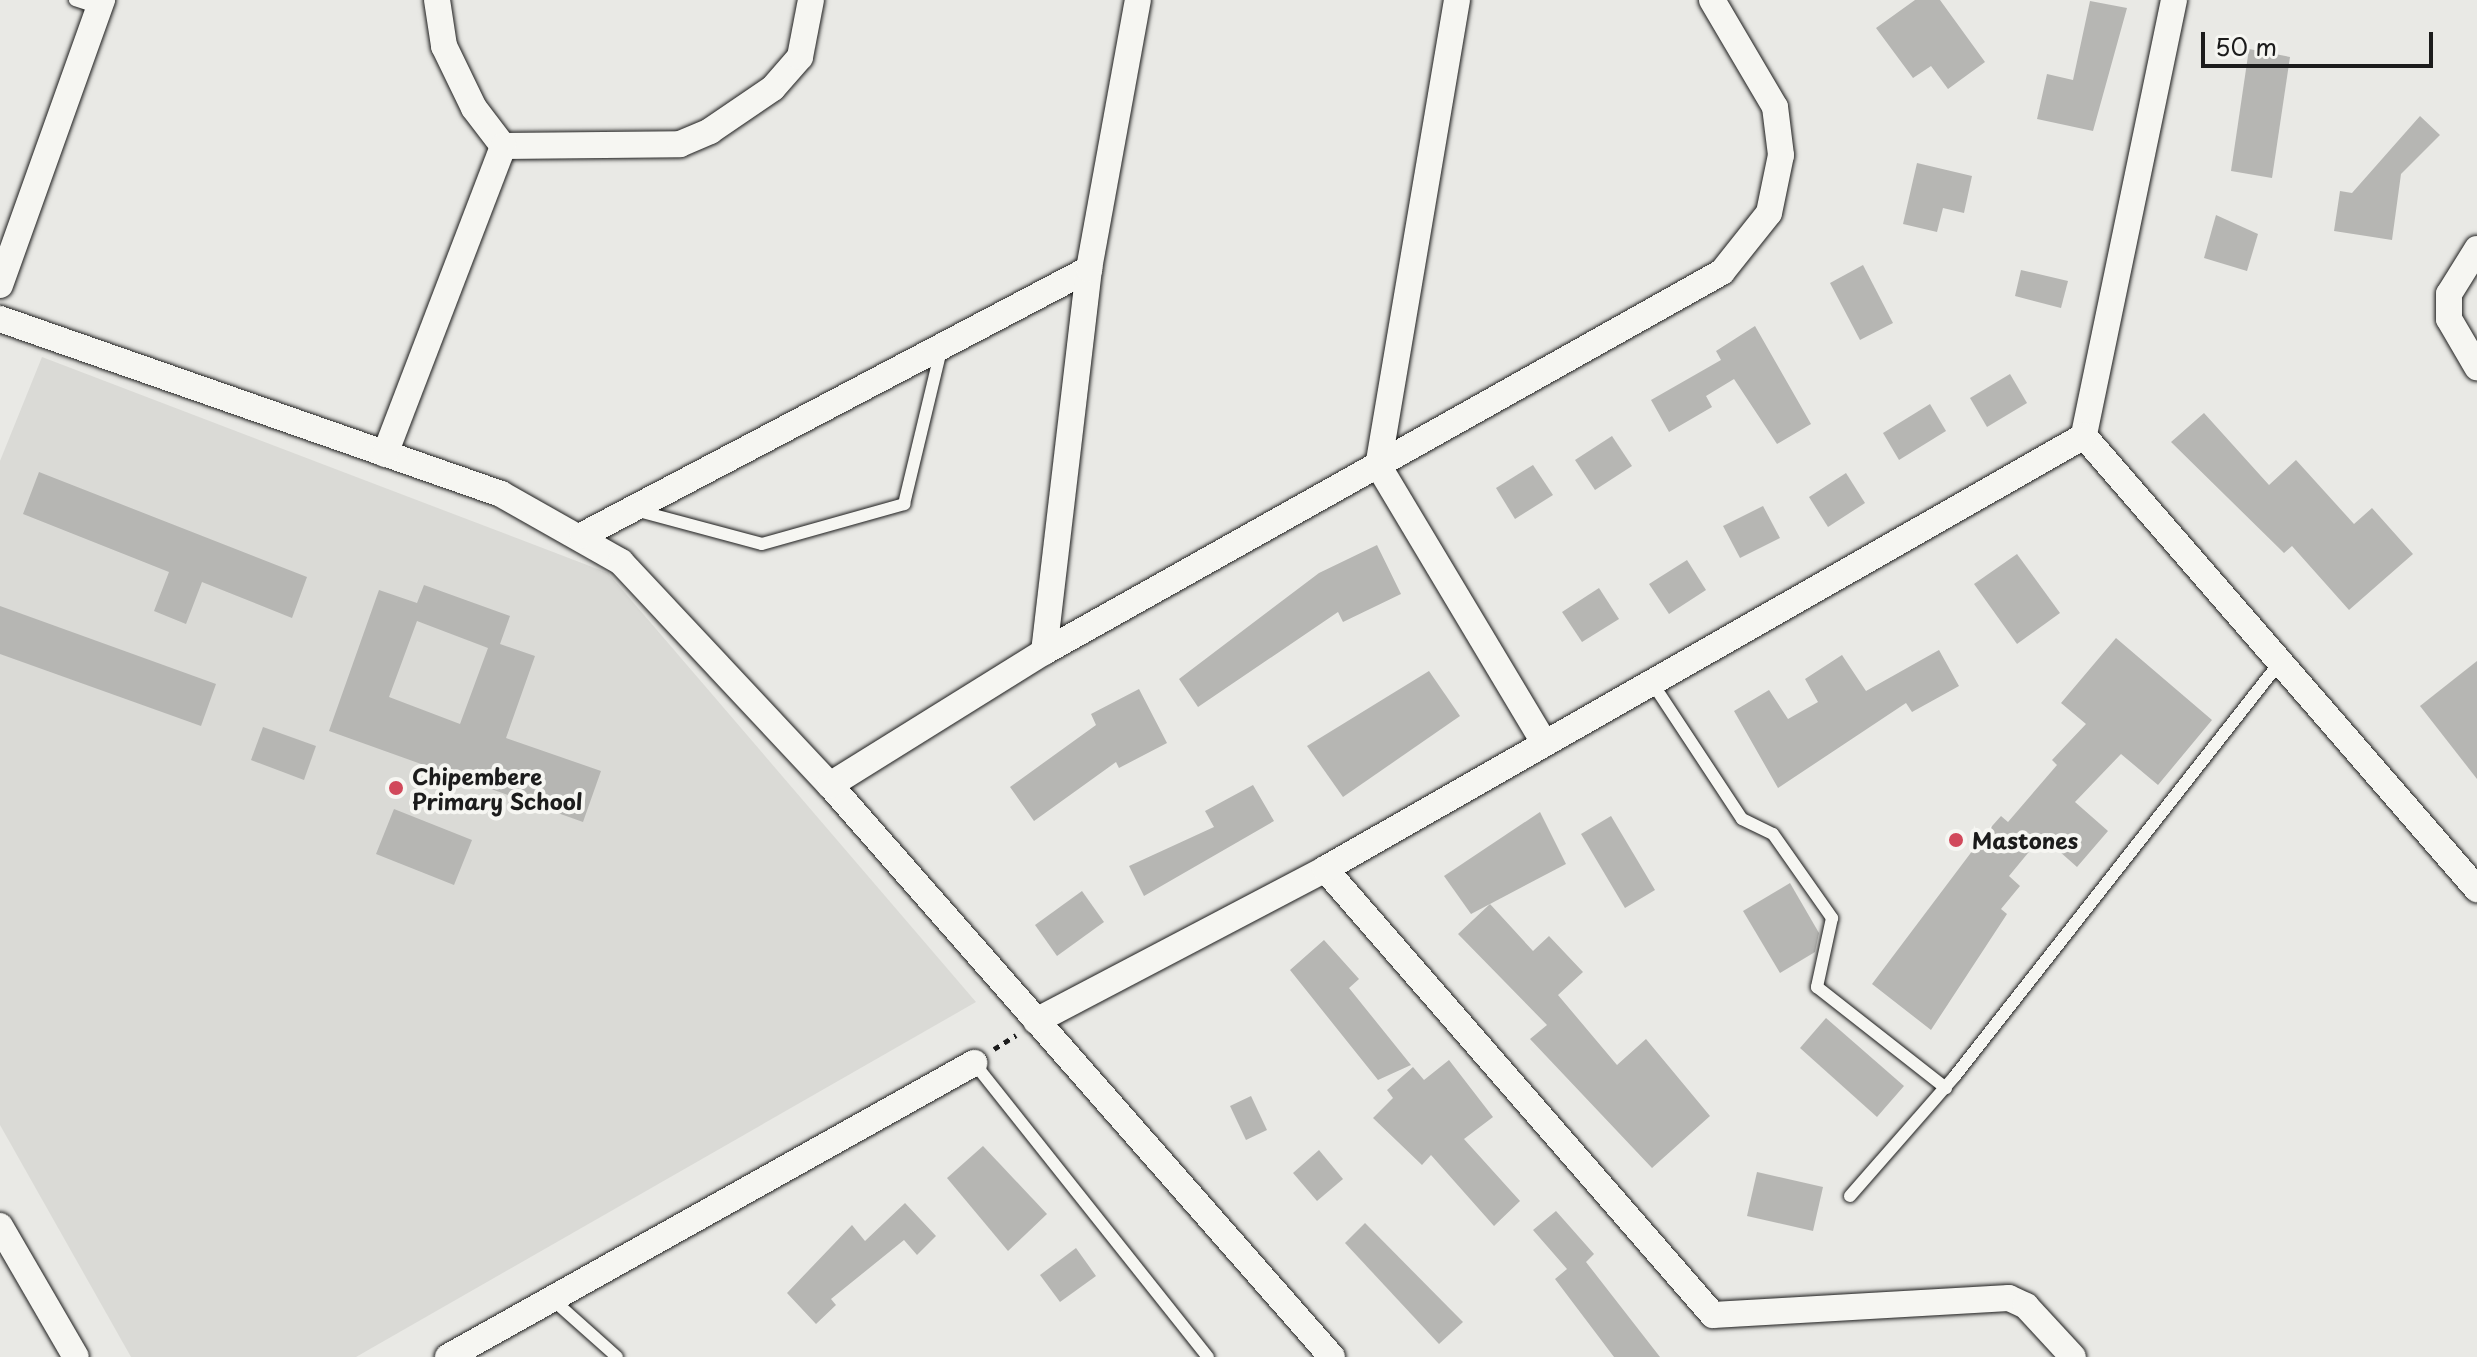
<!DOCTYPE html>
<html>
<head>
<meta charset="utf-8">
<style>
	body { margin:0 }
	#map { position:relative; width:2477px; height:1357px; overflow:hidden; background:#e9e9e5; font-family:"Playpen Sans",sans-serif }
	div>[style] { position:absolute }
	.built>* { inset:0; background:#dadad6 }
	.building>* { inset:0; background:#b6b6b3 }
	.path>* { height:5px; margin-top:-2.5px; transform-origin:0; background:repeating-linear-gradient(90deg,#1c1c1c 0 6px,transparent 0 12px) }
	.roads { filter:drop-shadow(0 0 2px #1c1c1c) drop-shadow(0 0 2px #1c1c1c) }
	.service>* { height:12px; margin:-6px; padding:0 6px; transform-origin:6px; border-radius:6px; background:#f6f6f2 }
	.minor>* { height:26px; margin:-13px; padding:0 13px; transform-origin:13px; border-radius:13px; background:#f6f6f2 }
	.dots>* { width:22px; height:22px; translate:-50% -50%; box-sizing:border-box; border:4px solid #f6f6f2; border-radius:50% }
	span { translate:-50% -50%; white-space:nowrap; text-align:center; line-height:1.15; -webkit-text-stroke:8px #f6f6f2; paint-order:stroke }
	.poi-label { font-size:22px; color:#1c1c1c; font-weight:700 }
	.left { translate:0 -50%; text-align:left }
	.scale { position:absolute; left:2201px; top:32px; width:232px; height:36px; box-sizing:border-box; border:4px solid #1c1c1c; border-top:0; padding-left:10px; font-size:24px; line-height:28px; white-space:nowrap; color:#1c1c1c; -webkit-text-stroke:6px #f6f6f2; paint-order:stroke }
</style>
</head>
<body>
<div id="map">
	<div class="built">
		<div style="clip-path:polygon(42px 357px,608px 573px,976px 1002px,356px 1357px,131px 1357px,0 1125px,0 461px)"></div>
	</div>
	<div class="building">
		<div style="clip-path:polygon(1915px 0,1940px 0,1985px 62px,1948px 89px,1931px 66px,1913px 78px,1876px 28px)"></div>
		<div style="clip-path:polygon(2090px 1px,2127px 8px,2093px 131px,2037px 119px,2047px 74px,2073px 80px)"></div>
		<div style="clip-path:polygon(2249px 49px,2290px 57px,2272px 178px,2231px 171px)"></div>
		<div style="clip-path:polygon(2420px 116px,2440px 135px,2401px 174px,2392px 240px,2334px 231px,2340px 191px,2352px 193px)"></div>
		<div style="clip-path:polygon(1917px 163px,1972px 176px,1964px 213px,1943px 208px,1937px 232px,1903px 224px)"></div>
		<div style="clip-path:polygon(2216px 215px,2258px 234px,2247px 271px,2204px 258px)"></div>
		<div style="clip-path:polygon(1863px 265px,1893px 323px,1860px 340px,1830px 283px)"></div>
		<div style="clip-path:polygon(2021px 270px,2068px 281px,2061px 308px,2015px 296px)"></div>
		<div style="clip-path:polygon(1755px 326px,1811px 424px,1777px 444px,1734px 379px,1706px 396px,1712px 407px,1669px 432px,1651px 400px,1721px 360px,1716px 351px)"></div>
		<div style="clip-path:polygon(2010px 374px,2027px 403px,1987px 427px,1970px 398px)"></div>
		<div style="clip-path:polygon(1930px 404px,1946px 431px,1899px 460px,1883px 433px)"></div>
		<div style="clip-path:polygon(2204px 413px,2269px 485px,2296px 460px,2354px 524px,2372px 508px,2413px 554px,2349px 610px,2292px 546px,2284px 553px,2171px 442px)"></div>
		<div style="clip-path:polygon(1612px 436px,1632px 466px,1595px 490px,1575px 460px)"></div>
		<div style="clip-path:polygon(1533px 465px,1553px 495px,1515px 519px,1496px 488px)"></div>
		<div style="clip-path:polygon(39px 472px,307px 577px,292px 618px,202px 582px,186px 624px,154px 611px,169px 572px,23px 514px)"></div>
		<div style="clip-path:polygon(1846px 473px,1865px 503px,1828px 527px,1809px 497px)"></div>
		<div style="clip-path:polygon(1763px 506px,1780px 538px,1740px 558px,1723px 526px)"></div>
		<div style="clip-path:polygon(1377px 545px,1401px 594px,1343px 622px,1338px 612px,1198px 707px,1179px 679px,1319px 573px)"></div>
		<div style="clip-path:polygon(2017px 554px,2060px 613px,2017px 644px,1974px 584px)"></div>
		<div style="clip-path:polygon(1687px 560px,1706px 590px,1669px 614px,1649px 584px)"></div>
		<div style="clip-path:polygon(evenodd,424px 585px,510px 616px,500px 644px,535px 656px,506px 738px,601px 771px,583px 822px,329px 731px,379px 590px,417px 603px,424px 585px,417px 621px,488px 648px,460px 724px,389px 697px,417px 621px)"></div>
		<div style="clip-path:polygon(1599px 588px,1619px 619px,1582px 642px,1562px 612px)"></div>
		<div style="clip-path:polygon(0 606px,216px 684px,201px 726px,0 654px)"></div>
		<div style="clip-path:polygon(2116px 638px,2212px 720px,2158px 785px,2121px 754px,2075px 802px,2108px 831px,2077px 867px,2042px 836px,2009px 876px,2020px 886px,2001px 909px,2007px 914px,1931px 1030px,1872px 984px,1985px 834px,2001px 816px,2008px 822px,2057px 765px,2052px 760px,2086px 724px,2061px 703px)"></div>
		<div style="clip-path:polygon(1939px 650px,1959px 686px,1912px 712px,1906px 703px,1778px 788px,1734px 711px,1769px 690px,1788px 719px,1818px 702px,1805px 679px,1842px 655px,1866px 691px)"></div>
		<div style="clip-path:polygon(2477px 661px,2477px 779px,2420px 706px)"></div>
		<div style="clip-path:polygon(1429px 671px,1460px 716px,1343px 797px,1307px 746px)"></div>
		<div style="clip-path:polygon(1139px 689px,1167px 743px,1119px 768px,1116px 762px,1034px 821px,1010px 787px,1096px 725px,1091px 714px)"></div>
		<div style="clip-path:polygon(263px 727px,316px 746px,304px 780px,251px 760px)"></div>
		<div style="clip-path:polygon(1253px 785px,1274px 821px,1144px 896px,1129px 866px,1214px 827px,1205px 811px)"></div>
		<div style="clip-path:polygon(394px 809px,472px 840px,454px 885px,376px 854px)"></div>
		<div style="clip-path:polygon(1540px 812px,1566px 864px,1471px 914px,1444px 876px)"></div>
		<div style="clip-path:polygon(1611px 816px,1655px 890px,1625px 908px,1581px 834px)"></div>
		<div style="clip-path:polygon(1790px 883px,1819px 933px,1815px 952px,1780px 973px,1743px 911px)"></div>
		<div style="clip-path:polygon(1082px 891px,1104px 922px,1057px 956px,1035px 925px)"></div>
		<div style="clip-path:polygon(1490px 904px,1533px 951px,1549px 936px,1583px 972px,1558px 995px,1617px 1065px,1646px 1039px,1710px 1116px,1652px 1168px,1530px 1039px,1547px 1025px,1458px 934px)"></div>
		<div style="clip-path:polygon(1324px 940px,1359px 979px,1349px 988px,1411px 1065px,1378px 1080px,1290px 970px)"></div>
		<div style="clip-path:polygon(1826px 1018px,1904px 1086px,1877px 1117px,1800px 1048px)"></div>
		<div style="clip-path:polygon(1449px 1060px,1493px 1117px,1464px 1139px,1520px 1201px,1494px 1226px,1431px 1155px,1422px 1165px,1373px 1118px,1393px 1098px,1387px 1090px,1413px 1067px,1424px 1080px)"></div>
		<div style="clip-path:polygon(1251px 1096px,1267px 1130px,1246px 1140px,1230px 1106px)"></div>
		<div style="clip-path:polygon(983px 1146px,1047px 1214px,1008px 1251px,947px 1178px)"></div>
		<div style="clip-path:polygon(1319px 1150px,1343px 1179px,1317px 1201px,1293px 1173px)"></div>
		<div style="clip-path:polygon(1757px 1172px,1823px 1187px,1813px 1231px,1747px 1216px)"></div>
		<div style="clip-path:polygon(905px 1203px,936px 1236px,917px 1255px,904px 1240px,831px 1299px,836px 1305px,816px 1324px,787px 1293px,852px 1225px,865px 1241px)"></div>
		<div style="clip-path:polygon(1556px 1211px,1594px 1254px,1586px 1262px,1660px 1357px,1614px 1357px,1555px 1279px,1567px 1269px,1533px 1230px)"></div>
		<div style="clip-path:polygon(1365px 1223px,1463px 1322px,1439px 1344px,1345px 1243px)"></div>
		<div style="clip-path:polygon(1076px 1248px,1096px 1276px,1060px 1302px,1040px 1275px)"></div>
	</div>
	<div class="path">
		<div style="left:994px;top:1049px;width:26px;rotate:-32deg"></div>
	</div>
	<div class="roads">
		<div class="service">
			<div style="left:75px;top:0;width:25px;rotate:18deg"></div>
			<div style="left:635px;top:510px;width:131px;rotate:15deg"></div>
			<div style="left:762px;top:544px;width:148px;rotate:-15.7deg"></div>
			<div style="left:904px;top:504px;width:158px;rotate:-76.5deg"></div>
			<div style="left:1651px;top:681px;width:165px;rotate:56.6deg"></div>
			<div style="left:1742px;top:819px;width:34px;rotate:26deg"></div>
			<div style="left:1773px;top:834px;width:103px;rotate:54.9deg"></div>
			<div style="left:1832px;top:918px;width:71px;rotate:102.3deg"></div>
			<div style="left:1817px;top:987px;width:164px;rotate:38.1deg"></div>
			<div style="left:974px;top:1063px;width:376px;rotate:51.5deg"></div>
			<div style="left:1850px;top:1196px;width:159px;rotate:-48.8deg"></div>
			<div style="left:1955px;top:1076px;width:521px;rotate:-51.86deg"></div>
			<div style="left:552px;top:1299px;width:87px;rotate:41.7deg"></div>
		</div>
		<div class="minor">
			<div style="left:437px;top:0;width:47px;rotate:81.3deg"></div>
			<div style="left:444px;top:46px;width:69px;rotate:64.2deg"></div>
			<div style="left:474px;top:108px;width:48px;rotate:52.7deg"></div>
			<div style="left:1457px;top:0;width:472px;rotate:99.6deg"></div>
			<div style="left:1378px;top:465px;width:322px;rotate:59.1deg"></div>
			<div style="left:2174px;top:0;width:445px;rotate:101.7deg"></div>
			<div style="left:2084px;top:436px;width:600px;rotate:49.06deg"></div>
			<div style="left:503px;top:146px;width:177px;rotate:-0.6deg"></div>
			<div style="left:680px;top:144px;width:33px;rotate:-23deg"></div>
			<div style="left:710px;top:131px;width:76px;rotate:-34.3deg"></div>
			<div style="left:773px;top:88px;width:41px;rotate:-48.9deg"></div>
			<div style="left:800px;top:57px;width:58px;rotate:-79.1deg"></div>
			<div style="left:2477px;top:249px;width:53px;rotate:121.9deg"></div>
			<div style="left:2449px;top:294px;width:25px;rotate:90deg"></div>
			<div style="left:2449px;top:319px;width:56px;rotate:59.7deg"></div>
			<div style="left:0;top:285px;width:303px;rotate:-70.3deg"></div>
			<div style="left:0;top:319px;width:531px;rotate:19.25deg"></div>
			<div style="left:501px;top:494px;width:138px;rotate:29.5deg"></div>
			<div style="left:621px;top:562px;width:306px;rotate:46.9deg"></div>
			<div style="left:830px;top:785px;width:761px;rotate:48.73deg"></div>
			<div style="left:385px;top:454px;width:330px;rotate:-69deg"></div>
			<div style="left:583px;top:535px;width:572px;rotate:-27.73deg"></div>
			<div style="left:1044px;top:652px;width:386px;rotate:-83.3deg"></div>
			<div style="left:1089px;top:269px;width:273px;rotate:-79.7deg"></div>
			<div style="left:830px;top:785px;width:252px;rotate:-31.9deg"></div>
			<div style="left:1044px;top:652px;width:777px;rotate:-29.27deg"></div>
			<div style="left:1722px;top:272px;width:75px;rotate:-51.5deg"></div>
			<div style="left:1769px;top:213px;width:59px;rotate:-78.3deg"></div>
			<div style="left:1781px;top:155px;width:48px;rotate:-97.1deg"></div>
			<div style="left:1775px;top:107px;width:124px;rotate:-120.5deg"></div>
			<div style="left:1325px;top:869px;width:591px;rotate:48.98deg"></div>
			<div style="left:1713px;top:1315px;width:296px;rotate:-3.3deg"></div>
			<div style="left:2009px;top:1298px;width:19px;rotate:25deg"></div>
			<div style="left:2026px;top:1306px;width:69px;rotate:47.3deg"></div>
			<div style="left:1036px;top:1021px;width:327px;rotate:-27.7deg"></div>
			<div style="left:1325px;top:869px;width:874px;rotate:-29.7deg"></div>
			<div style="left:0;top:1226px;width:151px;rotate:59.9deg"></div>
			<div style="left:448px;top:1357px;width:603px;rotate:-29.2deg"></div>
		</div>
	</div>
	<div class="dots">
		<div style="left:396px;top:788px;background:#d1495b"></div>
		<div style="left:1956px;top:840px;background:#d1495b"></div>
	</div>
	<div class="poi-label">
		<span class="left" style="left:412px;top:788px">Chipembere<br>Primary School</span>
		<span class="left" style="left:1972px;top:840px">Mastones</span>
	</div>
	<div class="scale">50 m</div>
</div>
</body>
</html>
